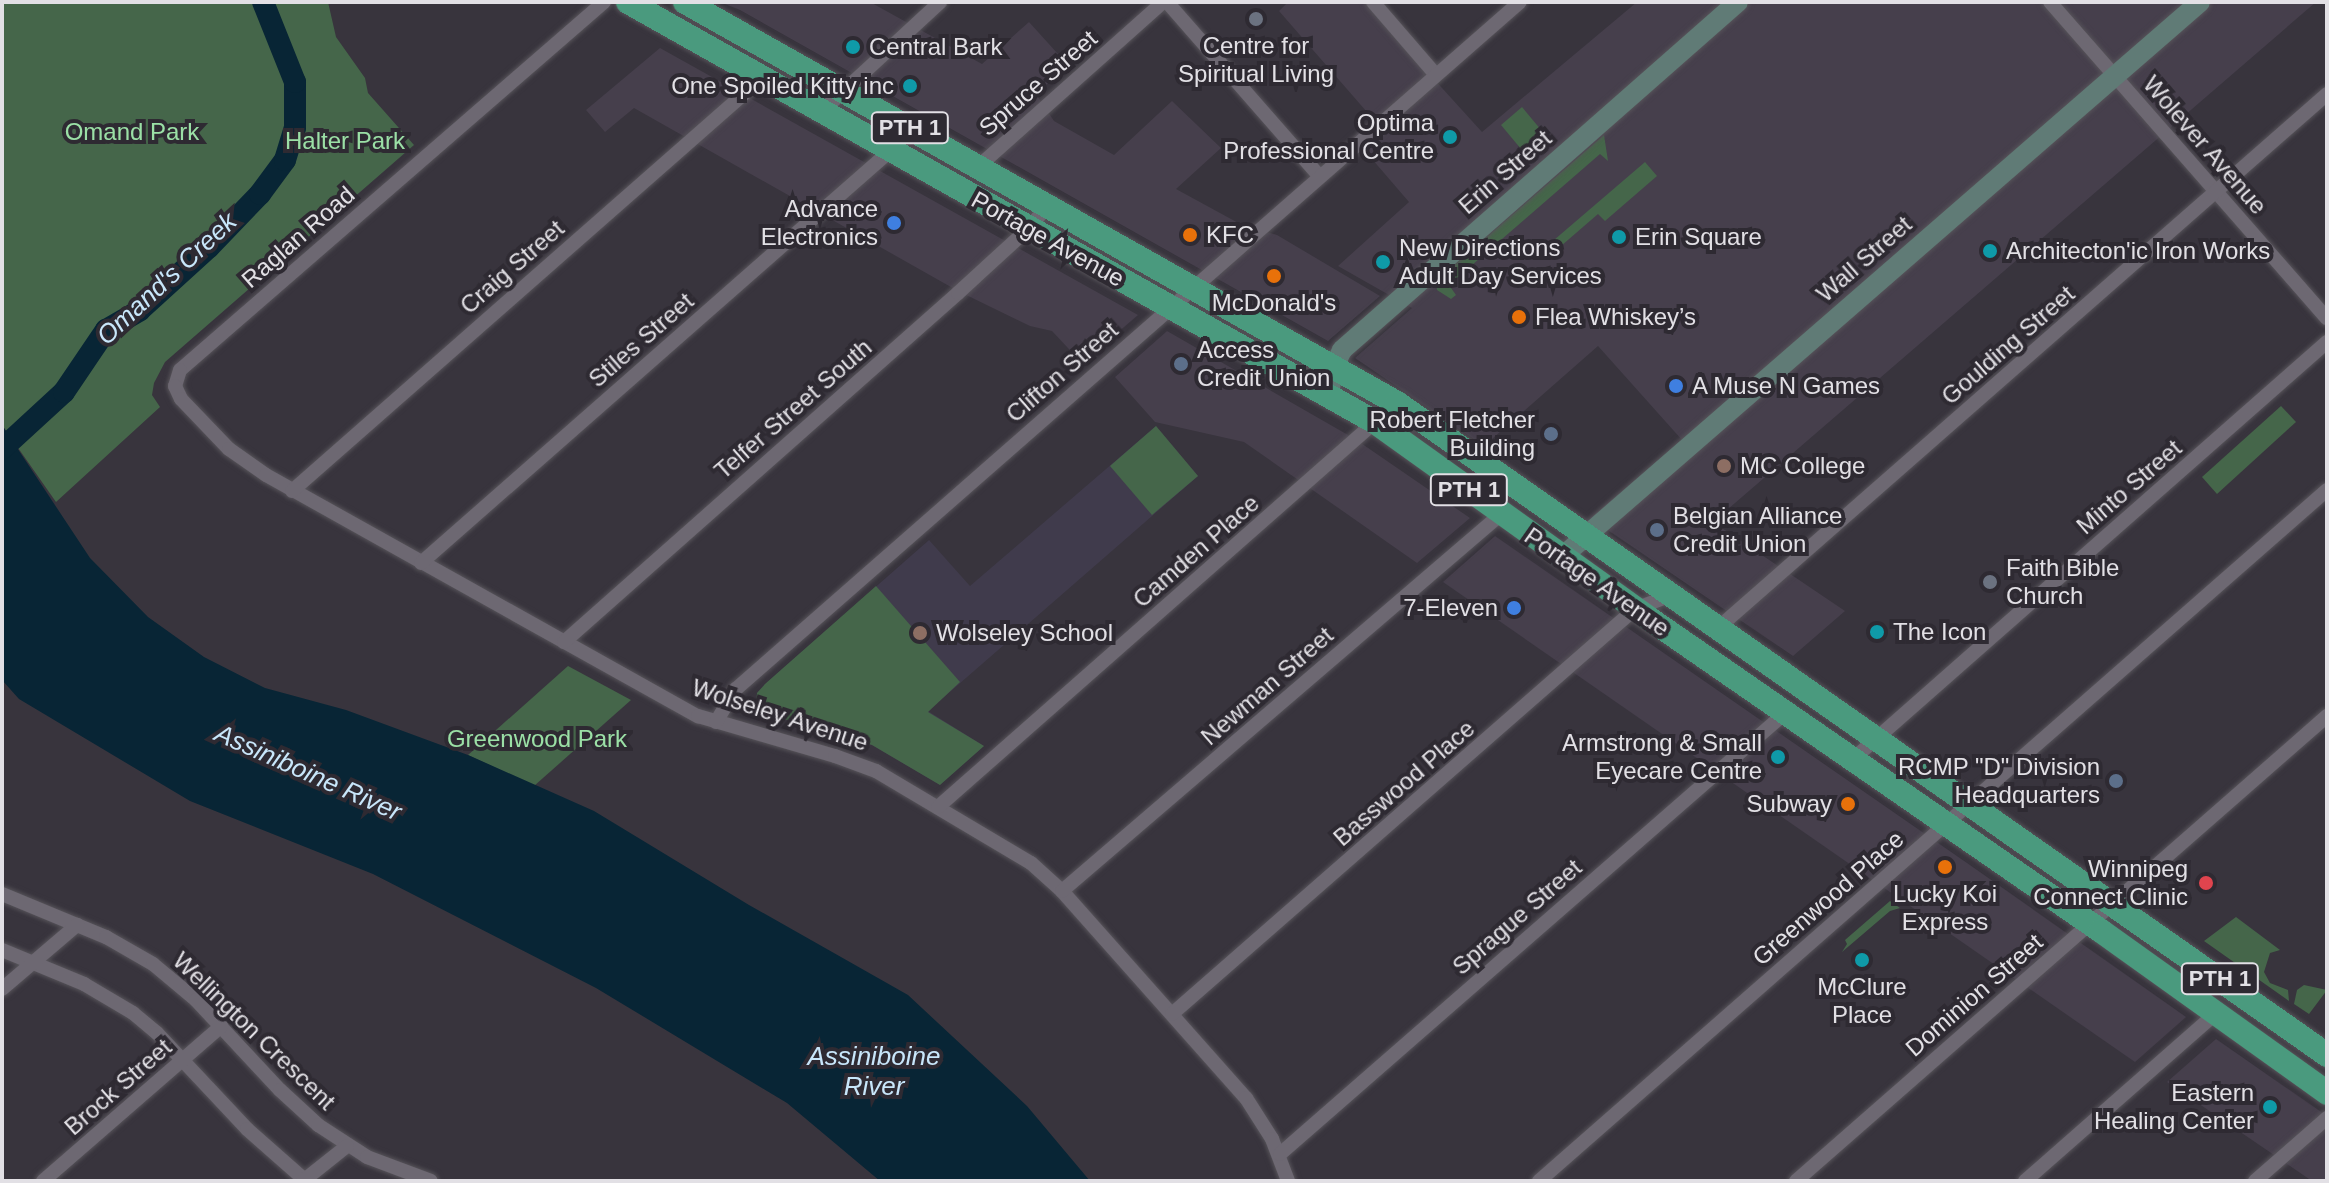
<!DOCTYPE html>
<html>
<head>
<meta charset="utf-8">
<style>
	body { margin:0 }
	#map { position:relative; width:2329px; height:1183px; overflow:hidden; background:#38343d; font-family:Arial,sans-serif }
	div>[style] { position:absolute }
	.built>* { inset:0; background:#463f4c }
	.education>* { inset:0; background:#403b4c }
	.green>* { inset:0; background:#45664a }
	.water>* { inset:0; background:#082535 }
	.river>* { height:22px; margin:-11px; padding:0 11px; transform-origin:11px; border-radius:11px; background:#082535 }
	.roads { filter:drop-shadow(0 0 2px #565359) drop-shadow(0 0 2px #565359) }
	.minor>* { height:14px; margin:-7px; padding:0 7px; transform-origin:7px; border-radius:7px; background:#6d6872 }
	.secondary>* { height:20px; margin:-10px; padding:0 10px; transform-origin:10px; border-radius:10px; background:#607b76 }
	.trunk>* { height:24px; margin:-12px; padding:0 12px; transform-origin:12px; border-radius:12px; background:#4a9a7e }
	.dots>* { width:22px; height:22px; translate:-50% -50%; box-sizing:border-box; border:4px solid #2e2a32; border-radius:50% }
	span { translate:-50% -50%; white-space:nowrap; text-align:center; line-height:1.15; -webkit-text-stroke:8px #2e2a32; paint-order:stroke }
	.shield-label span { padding:2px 6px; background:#2e2a32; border:2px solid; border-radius:6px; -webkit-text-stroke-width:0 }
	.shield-label { font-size:22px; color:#e2e0e5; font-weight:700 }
	.poi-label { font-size:24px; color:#e2e0e5 }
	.left { translate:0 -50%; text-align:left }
	.right { translate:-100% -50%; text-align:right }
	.street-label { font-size:24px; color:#e2e0e5 }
	.park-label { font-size:24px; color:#9be0a6 }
	.water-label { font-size:26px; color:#c8e6fa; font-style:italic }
	.frame { position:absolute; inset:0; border:4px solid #e2e0e5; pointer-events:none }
</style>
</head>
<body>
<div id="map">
	<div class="built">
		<div style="clip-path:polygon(720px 2px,870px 2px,982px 64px,1029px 22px,1068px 65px,1036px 94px,1054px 121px,1114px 155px,1172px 101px,1221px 148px,1176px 189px,1242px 225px,1277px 235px,1380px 296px,1328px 341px,740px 10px)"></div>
		<div style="clip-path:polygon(1288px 2px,1364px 2px,1482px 132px,1637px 2px,2316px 2px,1713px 522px,1845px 611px,1793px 656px,1590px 518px,1682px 440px,1598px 346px,1484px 446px,1355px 358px,1412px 308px,1338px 266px,1409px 202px,1353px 137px,1373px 119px,1279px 11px)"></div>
		<div style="clip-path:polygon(660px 48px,1138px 315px,1082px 363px,1052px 331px,1030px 326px,958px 291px,634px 108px,605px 132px,586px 110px)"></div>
		<div style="clip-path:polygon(1167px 331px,1355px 439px,1470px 518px,1417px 563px,1244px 442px,1155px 422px,1115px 377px)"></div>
		<div style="clip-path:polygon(1495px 536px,1967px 863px,2186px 1017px,2135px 1062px,1443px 582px)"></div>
		<div style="clip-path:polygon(2216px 1039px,2327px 1116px,2327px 1181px,2312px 1181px,2167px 1082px)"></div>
	</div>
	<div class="education">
		<div style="clip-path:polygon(1156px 426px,1198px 476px,928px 711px,984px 746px,940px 785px,872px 745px,763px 713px,756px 706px,757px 693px,765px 684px,929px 540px,970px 586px)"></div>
	</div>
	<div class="green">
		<div style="clip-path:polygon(2px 2px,254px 2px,277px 45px,285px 67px,291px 106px,281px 156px,241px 209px,141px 300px,150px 310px,273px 189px,291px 157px,301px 121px,299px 77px,270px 2px,328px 2px,336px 37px,365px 78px,368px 93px,414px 145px,165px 362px,154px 383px,152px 395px,160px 407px,56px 502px,2px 425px)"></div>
		<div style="clip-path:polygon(1522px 107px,1552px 143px,1531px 161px,1501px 125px)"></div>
		<div style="clip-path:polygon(1604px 135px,1608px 161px,1600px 154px,1449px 285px,1456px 295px,1451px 299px,1437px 290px,1436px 281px)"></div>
		<div style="clip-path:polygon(1645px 162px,1657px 176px,1605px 221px,1598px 214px,1546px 259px,1540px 252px)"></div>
		<div style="clip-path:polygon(2281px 406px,2296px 422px,2217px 494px,2202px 477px)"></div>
		<div style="clip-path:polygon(1156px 426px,1198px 476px,1152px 515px,1110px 466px)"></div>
		<div style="clip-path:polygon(876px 586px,960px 682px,928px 712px,984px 746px,940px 785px,872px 745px,763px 713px,756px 706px,757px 693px,765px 684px)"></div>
		<div style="clip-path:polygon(568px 666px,631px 700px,534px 786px,468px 755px)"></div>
		<div style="clip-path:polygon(1890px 901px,1900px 908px,1890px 911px,1842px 952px,1847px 944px,1845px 940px)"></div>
		<div style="clip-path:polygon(2236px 917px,2280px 950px,2270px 953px,2264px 972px,2270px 983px,2288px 990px,2289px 1001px,2204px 941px)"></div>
		<div style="clip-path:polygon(2304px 985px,2327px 990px,2309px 1014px,2294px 1004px,2297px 990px)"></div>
	</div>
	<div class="water">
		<div style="clip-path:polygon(2px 425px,90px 558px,148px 617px,204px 657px,265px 688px,346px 710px,468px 755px,594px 811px,749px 905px,908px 995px,1027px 1106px,1090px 1181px,880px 1181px,787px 1103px,596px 988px,373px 874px,190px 801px,19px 699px,2px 680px)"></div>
	</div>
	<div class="river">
		<div style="left:2px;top:449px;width:84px;rotate:-42.6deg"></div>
		<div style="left:64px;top:392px;width:75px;rotate:-55.9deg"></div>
		<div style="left:106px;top:330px;width:39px;rotate:-30deg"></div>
		<div style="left:140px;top:310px;width:93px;rotate:-42.4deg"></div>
		<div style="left:209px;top:247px;width:74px;rotate:-46.1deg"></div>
		<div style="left:260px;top:194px;width:42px;rotate:-53.7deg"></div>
		<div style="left:285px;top:160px;width:34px;rotate:-73deg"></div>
		<div style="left:295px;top:128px;width:46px;rotate:-90deg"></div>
		<div style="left:295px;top:82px;width:86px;rotate:-111.8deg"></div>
	</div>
	<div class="roads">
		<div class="minor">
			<div style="left:604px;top:2px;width:561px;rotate:139.04deg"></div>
			<div style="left:180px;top:370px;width:17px;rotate:107deg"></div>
			<div style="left:175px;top:386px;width:14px;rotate:65deg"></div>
			<div style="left:181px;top:399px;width:69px;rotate:46.2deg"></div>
			<div style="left:229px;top:449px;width:45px;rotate:35.1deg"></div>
			<div style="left:266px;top:475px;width:495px;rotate:29.2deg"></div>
			<div style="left:698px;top:716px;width:143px;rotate:16.3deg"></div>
			<div style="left:835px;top:756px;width:44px;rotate:20.1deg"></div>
			<div style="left:876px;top:771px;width:180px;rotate:30.7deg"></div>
			<div style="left:1031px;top:863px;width:42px;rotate:42.1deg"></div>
			<div style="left:1062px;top:891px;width:277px;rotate:48.4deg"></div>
			<div style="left:1246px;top:1098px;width:49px;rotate:57.6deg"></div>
			<div style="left:1272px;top:1139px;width:45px;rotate:69.1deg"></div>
			<div style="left:1167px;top:2px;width:232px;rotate:48.8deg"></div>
			<div style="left:1373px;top:2px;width:96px;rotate:49.2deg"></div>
			<div style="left:2050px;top:2px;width:420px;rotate:48.8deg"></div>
			<div style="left:821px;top:112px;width:162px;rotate:-42.7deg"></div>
			<div style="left:979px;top:166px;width:246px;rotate:-41.7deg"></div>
			<div style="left:292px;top:491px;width:626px;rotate:-41.31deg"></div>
			<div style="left:421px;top:563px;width:624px;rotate:-41.3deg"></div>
			<div style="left:1718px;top:628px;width:810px;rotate:-41.25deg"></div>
			<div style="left:564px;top:642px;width:526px;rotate:-41.53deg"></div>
			<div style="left:958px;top:293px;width:96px;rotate:-42.5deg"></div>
			<div style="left:1029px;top:228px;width:30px;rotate:-50deg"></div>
			<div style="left:716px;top:722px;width:39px;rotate:-59deg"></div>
			<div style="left:736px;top:689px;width:1042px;rotate:-41.23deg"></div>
			<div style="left:1852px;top:760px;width:633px;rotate:-41.35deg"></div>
			<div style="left:938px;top:807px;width:582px;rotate:-41.38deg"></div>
			<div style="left:1062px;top:891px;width:579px;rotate:-40.65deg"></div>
			<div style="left:2px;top:894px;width:113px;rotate:22.5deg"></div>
			<div style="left:106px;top:937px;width:54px;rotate:29.9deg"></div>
			<div style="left:153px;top:964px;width:56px;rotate:39.9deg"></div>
			<div style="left:196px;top:1000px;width:123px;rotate:47deg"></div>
			<div style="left:280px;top:1090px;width:52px;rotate:42.6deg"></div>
			<div style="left:318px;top:1125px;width:59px;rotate:33.1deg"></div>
			<div style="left:367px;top:1157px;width:68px;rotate:20.6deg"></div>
			<div style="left:2px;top:950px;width:89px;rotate:22.5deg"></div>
			<div style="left:84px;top:984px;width:57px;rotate:30.6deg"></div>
			<div style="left:133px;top:1013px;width:31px;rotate:40deg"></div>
			<div style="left:157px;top:1033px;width:132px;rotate:46.8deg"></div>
			<div style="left:247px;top:1129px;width:79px;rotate:41.4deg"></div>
			<div style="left:2px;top:989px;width:99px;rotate:-40.5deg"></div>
			<div style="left:1172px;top:1014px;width:615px;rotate:-41.18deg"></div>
			<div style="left:1635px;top:609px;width:39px;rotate:-21deg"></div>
			<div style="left:1280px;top:1154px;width:669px;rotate:-41.12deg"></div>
			<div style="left:43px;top:1181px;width:236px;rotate:-41deg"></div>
			<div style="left:303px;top:1181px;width:56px;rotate:-38.5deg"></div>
			<div style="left:1539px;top:1181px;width:1048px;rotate:-41.25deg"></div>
			<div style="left:1796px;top:1181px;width:706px;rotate:-41.21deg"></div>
			<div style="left:2025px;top:1181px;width:253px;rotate:-41.3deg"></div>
			<div style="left:2255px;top:1181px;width:96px;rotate:-41.2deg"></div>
		</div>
		<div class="secondary">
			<div style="left:1329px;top:396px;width:28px;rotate:-82deg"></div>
			<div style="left:1333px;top:368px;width:20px;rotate:-63deg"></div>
			<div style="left:1342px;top:350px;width:527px;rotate:-41.31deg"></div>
			<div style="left:1563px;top:556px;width:844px;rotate:-41.01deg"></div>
		</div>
		<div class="trunk">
			<div style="left:628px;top:2px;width:857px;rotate:29.35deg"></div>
			<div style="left:1375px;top:422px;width:335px;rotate:35.6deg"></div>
			<div style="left:1647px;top:617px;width:552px;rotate:34.67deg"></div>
			<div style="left:2101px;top:931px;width:278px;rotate:35.6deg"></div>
			<div style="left:685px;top:2px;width:817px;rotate:29.39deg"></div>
			<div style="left:1397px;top:403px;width:1136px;rotate:35.03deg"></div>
		</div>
	</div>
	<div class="dots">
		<div style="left:1256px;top:19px;background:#6b7280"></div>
		<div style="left:853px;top:47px;background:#0f9aa8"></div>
		<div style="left:910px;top:86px;background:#0f9aa8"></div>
		<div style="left:1450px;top:137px;background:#0f9aa8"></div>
		<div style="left:894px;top:223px;background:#3f7fe0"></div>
		<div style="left:1190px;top:235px;background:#e8710a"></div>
		<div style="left:1619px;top:237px;background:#0f9aa8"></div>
		<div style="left:1990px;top:251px;background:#0f9aa8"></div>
		<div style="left:1383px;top:262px;background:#0f9aa8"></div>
		<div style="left:1274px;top:276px;background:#e8710a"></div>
		<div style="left:1519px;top:317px;background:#e8710a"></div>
		<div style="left:1181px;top:364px;background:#5c6f8a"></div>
		<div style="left:1676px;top:386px;background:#3f7fe0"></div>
		<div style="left:1551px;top:434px;background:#5c6f8a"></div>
		<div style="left:1724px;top:466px;background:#8d6e63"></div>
		<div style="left:1657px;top:530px;background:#5c6f8a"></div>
		<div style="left:1990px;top:582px;background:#6b7280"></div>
		<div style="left:1514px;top:608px;background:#3f7fe0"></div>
		<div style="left:1877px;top:632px;background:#0f9aa8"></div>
		<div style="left:920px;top:633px;background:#8d6e63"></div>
		<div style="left:1778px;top:757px;background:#0f9aa8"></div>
		<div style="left:2116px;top:781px;background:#5c6f8a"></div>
		<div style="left:1848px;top:804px;background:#e8710a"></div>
		<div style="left:1945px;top:867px;background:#e8710a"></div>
		<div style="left:2206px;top:883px;background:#e0444e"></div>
		<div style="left:1862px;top:960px;background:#0f9aa8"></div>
		<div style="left:2270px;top:1107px;background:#0f9aa8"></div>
	</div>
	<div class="shield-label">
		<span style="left:910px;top:128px">PTH 1</span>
		<span style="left:1469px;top:490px">PTH 1</span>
		<span style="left:2220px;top:979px">PTH 1</span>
	</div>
	<div class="poi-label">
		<span style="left:1256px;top:60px">Centre for<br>Spiritual Living</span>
		<span class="left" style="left:869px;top:47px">Central Bark</span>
		<span class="right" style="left:894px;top:86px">One Spoiled Kitty inc</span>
		<span class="right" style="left:1434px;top:137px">Optima<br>Professional Centre</span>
		<span class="right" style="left:878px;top:223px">Advance<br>Electronics</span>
		<span class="left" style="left:1206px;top:235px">KFC</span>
		<span class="left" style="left:1635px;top:237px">Erin Square</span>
		<span class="left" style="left:1399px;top:262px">New Directions<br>Adult Day Services</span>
		<span class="left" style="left:2006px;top:251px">Architecton'ic Iron Works</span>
		<span style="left:1274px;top:303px">McDonald's</span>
		<span class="left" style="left:1535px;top:317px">Flea Whiskey’s</span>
		<span class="left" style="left:1197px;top:364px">Access<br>Credit Union</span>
		<span class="left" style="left:1692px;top:386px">A Muse N Games</span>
		<span class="right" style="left:1535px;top:434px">Robert Fletcher<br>Building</span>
		<span class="left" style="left:1740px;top:466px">MC College</span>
		<span class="left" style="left:1673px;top:530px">Belgian Alliance<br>Credit Union</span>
		<span class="left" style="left:2006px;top:582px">Faith Bible<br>Church</span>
		<span class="right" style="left:1498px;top:608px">7-Eleven</span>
		<span class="left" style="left:1893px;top:632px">The Icon</span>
		<span class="left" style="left:936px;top:633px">Wolseley School</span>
		<span class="right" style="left:1762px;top:757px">Armstrong &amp; Small<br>Eyecare Centre</span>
		<span class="right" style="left:2100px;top:781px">RCMP "D" Division<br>Headquarters</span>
		<span class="right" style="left:1832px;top:804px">Subway</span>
		<span class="right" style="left:2188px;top:883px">Winnipeg<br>Connect Clinic</span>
		<span style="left:1945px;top:908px">Lucky Koi<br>Express</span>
		<span style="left:1862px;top:1001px">McClure<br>Place</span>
		<span class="right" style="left:2254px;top:1107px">Eastern<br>Healing Center</span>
	</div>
	<div class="street-label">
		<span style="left:1038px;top:83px;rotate:-41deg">Spruce Street</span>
		<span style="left:2205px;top:145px;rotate:49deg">Wolever Avenue</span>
		<span style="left:1505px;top:172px;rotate:-41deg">Erin Street</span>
		<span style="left:298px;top:237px;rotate:-41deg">Raglan Road</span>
		<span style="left:1048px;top:239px;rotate:29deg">Portage Avenue</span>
		<span style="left:1864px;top:259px;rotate:-41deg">Wall Street</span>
		<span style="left:512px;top:267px;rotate:-41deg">Craig Street</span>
		<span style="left:641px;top:340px;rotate:-41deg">Stiles Street</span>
		<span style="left:2008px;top:345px;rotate:-41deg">Goulding Street</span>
		<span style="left:1062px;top:372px;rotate:-41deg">Clifton Street</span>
		<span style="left:793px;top:409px;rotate:-41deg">Telfer Street South</span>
		<span style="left:2129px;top:487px;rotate:-41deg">Minto Street</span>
		<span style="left:1196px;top:551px;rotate:-41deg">Camden Place</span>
		<span style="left:1597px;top:582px;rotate:35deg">Portage Avenue</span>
		<span style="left:1267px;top:686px;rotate:-41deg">Newman Street</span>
		<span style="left:780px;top:715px;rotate:18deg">Wolseley Avenue</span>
		<span style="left:1404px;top:783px;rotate:-41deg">Basswood Place</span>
		<span style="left:1828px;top:898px;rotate:-41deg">Greenwood Place</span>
		<span style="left:1517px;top:917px;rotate:-41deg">Sprague Street</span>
		<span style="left:1974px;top:995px;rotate:-41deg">Dominion Street</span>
		<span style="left:254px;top:1031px;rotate:44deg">Wellington Crescent</span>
		<span style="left:118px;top:1087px;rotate:-41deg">Brock Street</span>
	</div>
	<div class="park-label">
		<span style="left:132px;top:132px">Omand Park</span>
		<span style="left:345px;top:141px">Halter Park</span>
		<span style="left:537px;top:739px">Greenwood Park</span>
	</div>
	<div class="water-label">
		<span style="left:167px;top:279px;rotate:-43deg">Omand's Creek</span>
		<span style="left:308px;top:773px;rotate:24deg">Assiniboine River</span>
		<span style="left:874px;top:1072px">Assiniboine<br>River</span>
	</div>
	<div class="frame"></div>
</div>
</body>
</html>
